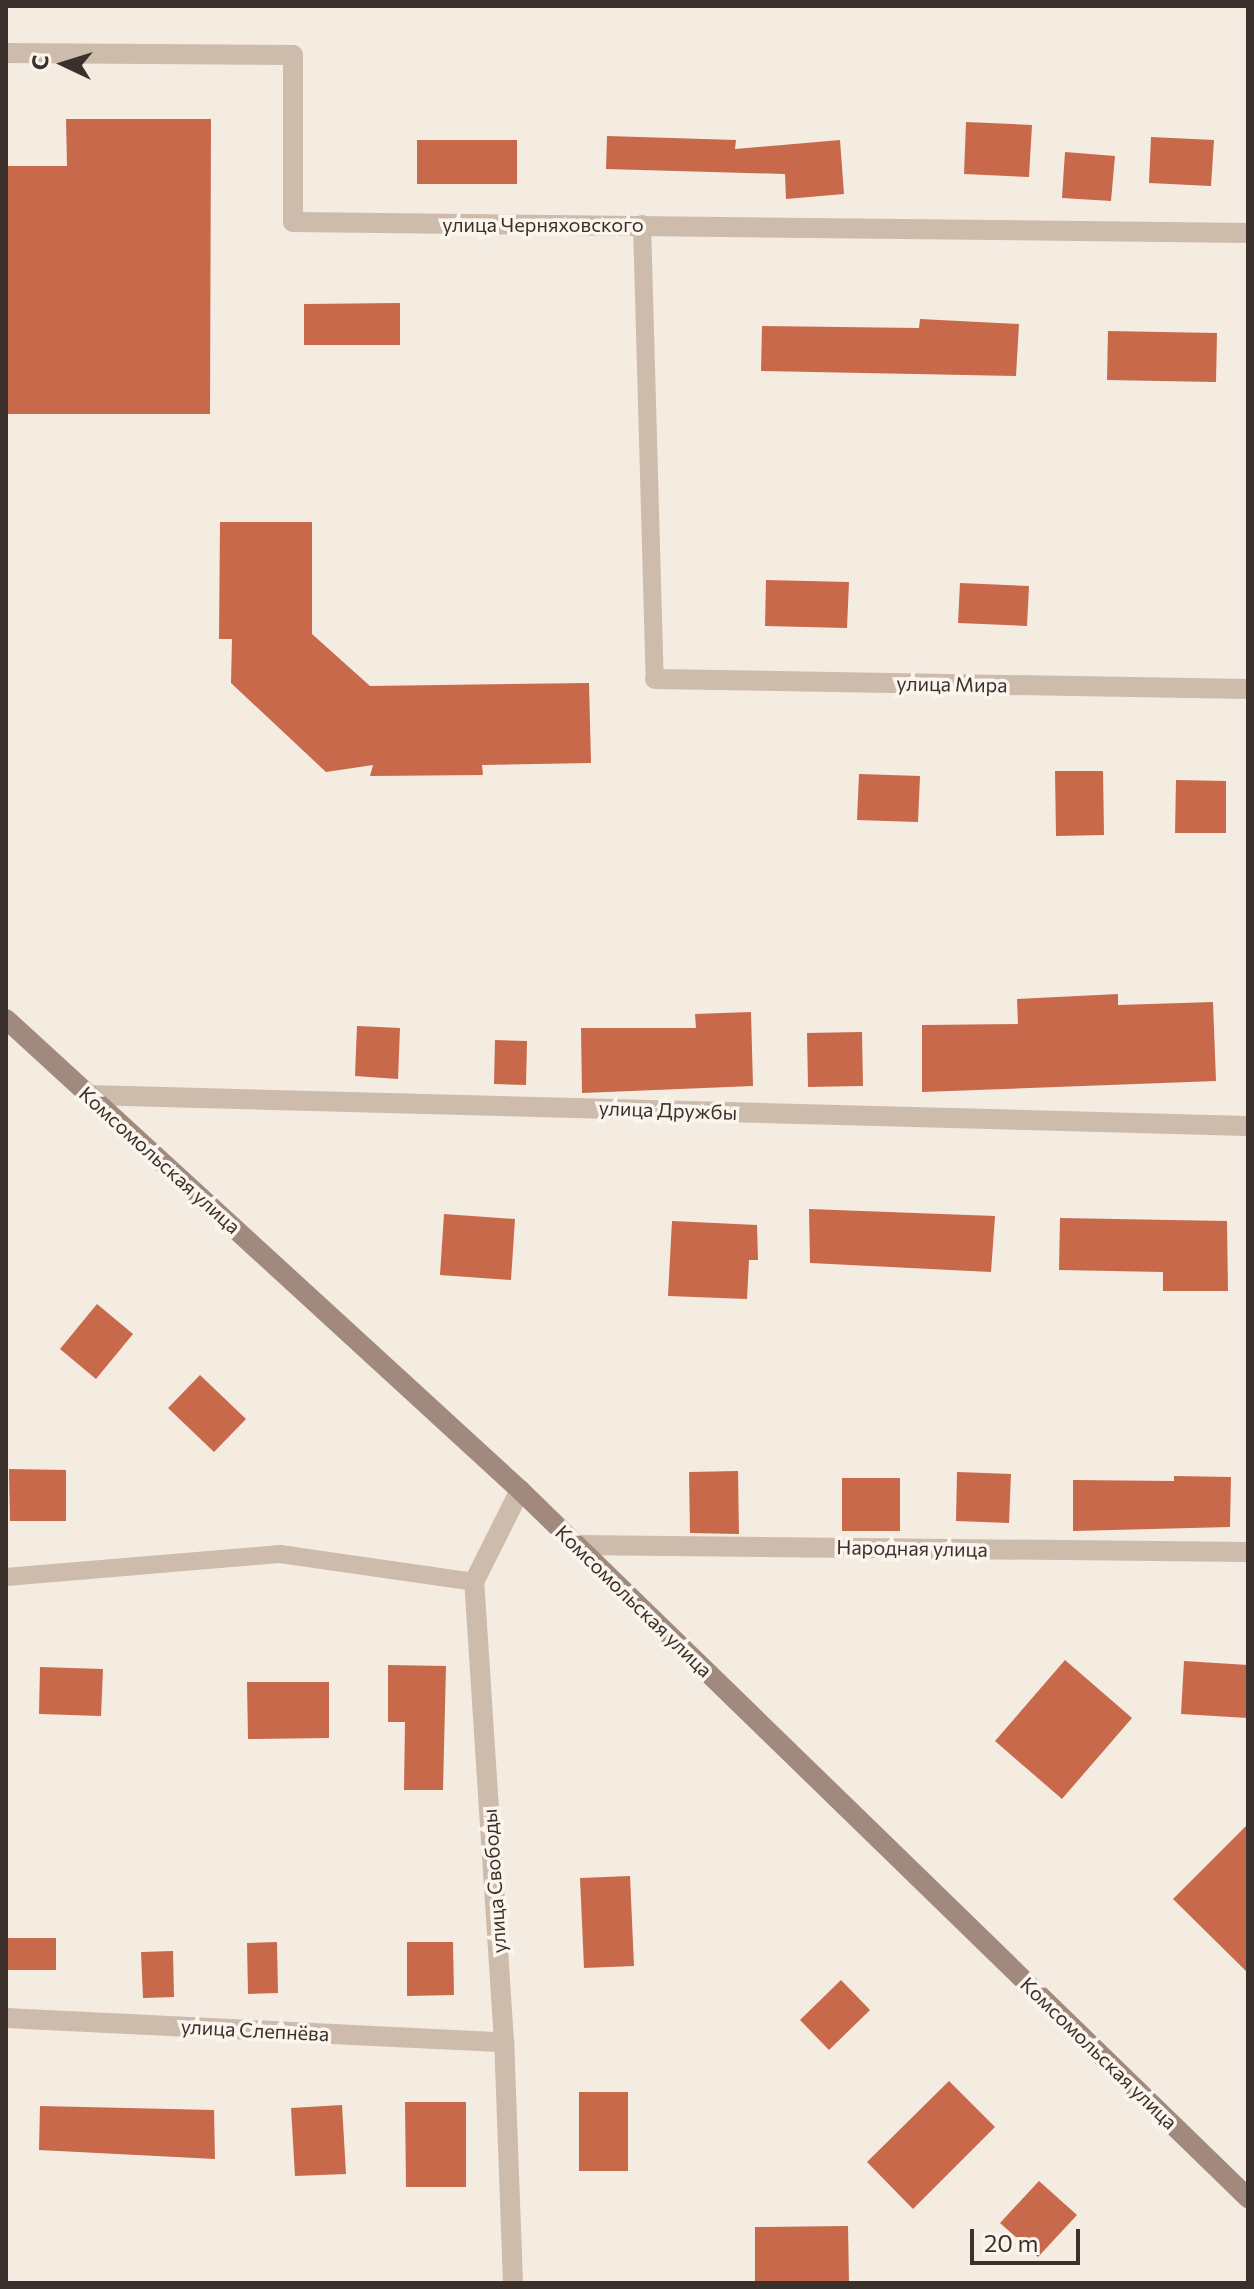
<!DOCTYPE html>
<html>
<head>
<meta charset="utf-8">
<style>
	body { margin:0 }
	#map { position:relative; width:1254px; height:2289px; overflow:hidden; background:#f4ebe1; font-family:Commissioner,sans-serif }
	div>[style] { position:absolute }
	.building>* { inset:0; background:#c8694b }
	.service>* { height:18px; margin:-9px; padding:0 9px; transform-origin:9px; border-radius:9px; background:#cdbbac }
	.minor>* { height:20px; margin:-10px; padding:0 10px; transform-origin:10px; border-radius:10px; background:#cdbbac }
	.secondary>* { height:20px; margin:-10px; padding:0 10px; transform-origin:10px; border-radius:10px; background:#a18a7d }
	span { translate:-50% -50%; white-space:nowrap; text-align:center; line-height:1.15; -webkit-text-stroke:7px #fbf5ee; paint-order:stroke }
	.street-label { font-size:20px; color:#3b302b }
	.frame { position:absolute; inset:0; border:8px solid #3b302b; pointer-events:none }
	.north { position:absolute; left:24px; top:24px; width:80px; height:80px; -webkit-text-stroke:6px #fbf5ee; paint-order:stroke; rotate:274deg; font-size:22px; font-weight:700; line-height:32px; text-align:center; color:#3b302b }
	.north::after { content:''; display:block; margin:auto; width:28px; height:36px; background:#3b302b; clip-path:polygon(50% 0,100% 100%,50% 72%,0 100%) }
	.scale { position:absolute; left:970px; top:2229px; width:110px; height:36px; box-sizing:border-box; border:4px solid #3b302b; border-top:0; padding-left:10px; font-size:24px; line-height:28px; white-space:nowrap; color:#3b302b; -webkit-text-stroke:6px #fbf5ee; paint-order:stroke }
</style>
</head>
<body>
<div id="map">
	<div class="building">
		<div style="clip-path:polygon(66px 119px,211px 119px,210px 414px,8px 414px,6px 166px,67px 166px)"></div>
		<div style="clip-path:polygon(966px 122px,1032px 125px,1029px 177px,964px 174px)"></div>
		<div style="clip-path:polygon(607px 136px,736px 140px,735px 149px,840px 140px,844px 194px,786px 199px,785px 174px,606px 169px)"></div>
		<div style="clip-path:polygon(1151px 137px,1214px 140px,1211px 186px,1149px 183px)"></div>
		<div style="clip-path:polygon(417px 140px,517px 140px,517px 184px,417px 184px)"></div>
		<div style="clip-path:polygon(1065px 152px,1115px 156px,1111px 201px,1062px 198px)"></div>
		<div style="clip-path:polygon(400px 303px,400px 345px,304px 345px,304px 304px)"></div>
		<div style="clip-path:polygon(920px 319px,1019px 324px,1016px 376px,761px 371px,762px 326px,919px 328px)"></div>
		<div style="clip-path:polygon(1108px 331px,1217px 333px,1216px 382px,1107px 380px)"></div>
		<div style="clip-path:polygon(220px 522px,312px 522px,312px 634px,370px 686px,589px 683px,591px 763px,482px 765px,483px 775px,370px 776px,373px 765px,326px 772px,231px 683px,232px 639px,219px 639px)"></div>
		<div style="clip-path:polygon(766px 580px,849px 582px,847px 628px,765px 626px)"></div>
		<div style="clip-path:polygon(960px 583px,1029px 586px,1027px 626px,958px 623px)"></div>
		<div style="clip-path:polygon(1055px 771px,1103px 771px,1104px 835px,1056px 836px)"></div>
		<div style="clip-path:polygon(859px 774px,920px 776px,918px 822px,857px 820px)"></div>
		<div style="clip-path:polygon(1176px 780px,1226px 781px,1226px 833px,1175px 833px)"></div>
		<div style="clip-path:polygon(1118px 994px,1118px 1005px,1213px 1002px,1216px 1081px,922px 1092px,922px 1025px,1018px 1024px,1017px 999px)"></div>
		<div style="clip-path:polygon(751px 1012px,753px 1086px,582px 1093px,581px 1028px,696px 1028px,695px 1014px)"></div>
		<div style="clip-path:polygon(357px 1026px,400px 1028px,398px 1079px,355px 1076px)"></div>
		<div style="clip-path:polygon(862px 1032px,863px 1086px,808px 1087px,807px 1033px)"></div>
		<div style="clip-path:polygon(495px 1040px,527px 1041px,526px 1085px,494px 1084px)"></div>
		<div style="clip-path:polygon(809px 1209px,995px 1216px,991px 1272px,810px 1263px)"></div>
		<div style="clip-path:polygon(444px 1214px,515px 1219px,511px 1280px,440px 1275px)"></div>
		<div style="clip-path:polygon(1060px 1218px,1227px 1221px,1228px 1291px,1163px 1291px,1163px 1272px,1059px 1270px)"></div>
		<div style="clip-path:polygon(672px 1221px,757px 1225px,758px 1260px,749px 1260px,747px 1299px,668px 1296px)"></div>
		<div style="clip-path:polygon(97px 1304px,133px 1334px,96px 1379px,60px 1349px)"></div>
		<div style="clip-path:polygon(200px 1375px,246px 1419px,214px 1452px,168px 1408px)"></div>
		<div style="clip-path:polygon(9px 1469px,66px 1470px,66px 1521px,10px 1521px)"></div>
		<div style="clip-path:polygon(738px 1471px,739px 1534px,690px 1533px,689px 1472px)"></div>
		<div style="clip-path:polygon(957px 1472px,1011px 1474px,1009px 1523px,956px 1521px)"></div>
		<div style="clip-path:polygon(1174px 1476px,1231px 1477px,1230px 1527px,1073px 1531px,1073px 1480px,1174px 1481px)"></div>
		<div style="clip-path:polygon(842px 1478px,900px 1478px,900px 1531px,842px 1531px)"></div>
		<div style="clip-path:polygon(1065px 1660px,1132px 1718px,1062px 1799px,995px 1741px)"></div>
		<div style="clip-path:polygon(1184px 1661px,1248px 1665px,1248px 1718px,1181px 1714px)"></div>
		<div style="clip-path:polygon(388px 1665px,446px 1666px,443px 1790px,404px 1790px,405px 1722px,388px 1722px)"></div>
		<div style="clip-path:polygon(40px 1667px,103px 1669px,101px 1716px,39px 1714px)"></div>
		<div style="clip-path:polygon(247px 1682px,329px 1682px,329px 1738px,248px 1739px)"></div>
		<div style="clip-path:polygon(1248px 1824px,1248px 1973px,1173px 1899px)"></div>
		<div style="clip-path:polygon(630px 1876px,634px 1966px,584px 1968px,580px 1878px)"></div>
		<div style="clip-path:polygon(6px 1938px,56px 1938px,56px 1970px,6px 1970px)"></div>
		<div style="clip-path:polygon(277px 1942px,278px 1993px,248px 1994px,247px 1943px)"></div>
		<div style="clip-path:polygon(407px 1942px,453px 1942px,454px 1995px,407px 1996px)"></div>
		<div style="clip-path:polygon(173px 1951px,174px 1997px,143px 1998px,141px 1952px)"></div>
		<div style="clip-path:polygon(841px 1980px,870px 2010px,829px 2050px,800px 2020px)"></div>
		<div style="clip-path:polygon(949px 2081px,995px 2127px,913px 2209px,867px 2162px)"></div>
		<div style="clip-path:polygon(579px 2092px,628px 2092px,628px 2171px,579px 2171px)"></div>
		<div style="clip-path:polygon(405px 2102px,466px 2102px,466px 2187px,406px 2187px)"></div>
		<div style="clip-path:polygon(342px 2105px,346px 2174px,295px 2176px,291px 2108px)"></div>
		<div style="clip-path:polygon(40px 2106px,214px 2110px,215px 2159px,39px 2150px)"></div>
		<div style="clip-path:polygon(1039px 2181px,1077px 2215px,1038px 2257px,1000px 2223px)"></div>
		<div style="clip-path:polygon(848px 2226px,849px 2283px,755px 2283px,755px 2227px)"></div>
	</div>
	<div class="service">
		<div style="left:642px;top:224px;width:455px;rotate:88.4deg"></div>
		<div style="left:6px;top:1577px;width:275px;rotate:-4.8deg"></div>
		<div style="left:280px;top:1554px;width:196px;rotate:8.2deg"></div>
	</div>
	<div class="minor">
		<div style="left:6px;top:53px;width:287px;rotate:0.4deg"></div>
		<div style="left:293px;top:55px;width:167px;rotate:90deg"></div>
		<div style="left:293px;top:222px;width:955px;rotate:0.66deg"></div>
		<div style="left:655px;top:679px;width:593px;rotate:0.97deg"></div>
		<div style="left:89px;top:1095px;width:1159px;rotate:1.53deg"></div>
		<div style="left:575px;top:1545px;width:673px;rotate:0.6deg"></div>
		<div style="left:6px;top:2018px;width:499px;rotate:2.8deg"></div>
		<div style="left:513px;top:2283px;width:241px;rotate:-92.1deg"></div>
		<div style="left:504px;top:2042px;width:461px;rotate:-93.7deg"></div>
		<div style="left:474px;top:1582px;width:103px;rotate:-63.4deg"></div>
	</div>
	<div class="secondary">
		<div style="left:6px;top:1019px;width:697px;rotate:42.5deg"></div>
		<div style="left:520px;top:1490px;width:1016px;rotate:44.2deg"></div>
	</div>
	<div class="street-label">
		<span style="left:543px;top:224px">улица Черняховского</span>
		<span style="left:952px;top:684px;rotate:1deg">улица Мира</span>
		<span style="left:668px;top:1110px;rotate:2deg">улица Дружбы</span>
		<span style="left:160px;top:1160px;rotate:42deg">Комсомольская улица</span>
		<span style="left:912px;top:1548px;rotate:1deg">Народная улица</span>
		<span style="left:634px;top:1601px;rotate:44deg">Комсомольская улица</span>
		<span style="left:494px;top:1881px;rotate:-94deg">улица Свободы</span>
		<span style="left:255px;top:2030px;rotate:3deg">улица Слепнёва</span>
		<span style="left:1099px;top:2053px;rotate:44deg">Комсомольская улица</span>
	</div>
	<div class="frame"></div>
	<div class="north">С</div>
	<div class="scale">20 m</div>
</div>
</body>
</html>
